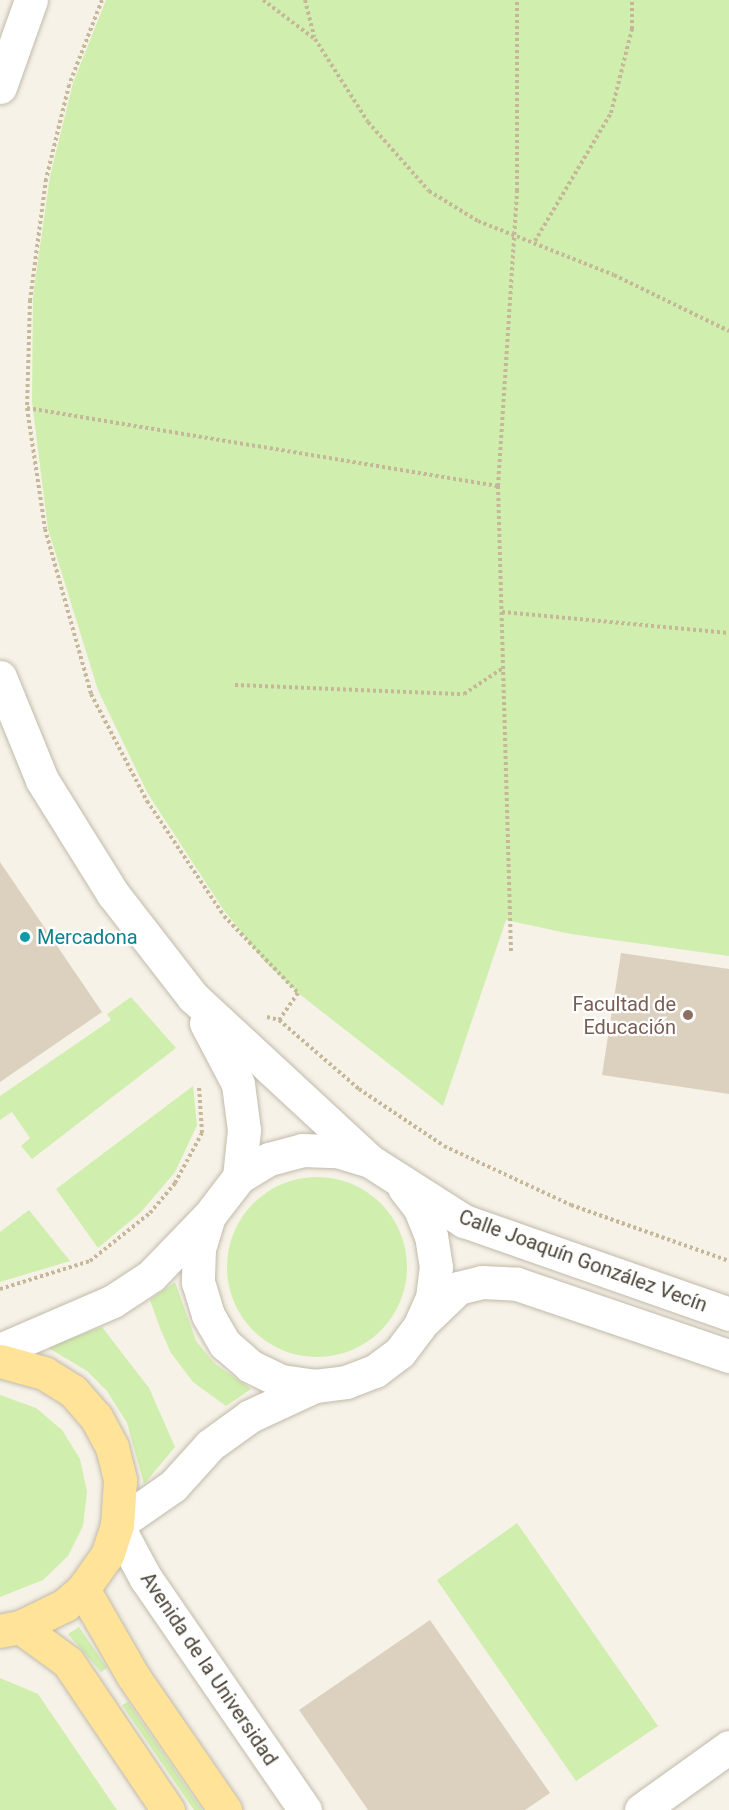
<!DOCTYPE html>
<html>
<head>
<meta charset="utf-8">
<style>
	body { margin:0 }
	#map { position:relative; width:729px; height:1810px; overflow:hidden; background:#f6f2e8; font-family:Roboto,sans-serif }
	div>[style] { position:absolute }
	.green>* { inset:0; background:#d0eead }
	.round { border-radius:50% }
	.building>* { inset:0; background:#dcd1bf }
	.path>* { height:4px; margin-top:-2px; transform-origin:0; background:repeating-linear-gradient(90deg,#c6b799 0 3px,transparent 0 6px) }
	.roads { filter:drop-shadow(0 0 2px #c2baaa) drop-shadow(0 0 2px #c2baaa) }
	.minor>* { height:33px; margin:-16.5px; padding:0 16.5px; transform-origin:16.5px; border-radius:16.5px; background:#fff }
	.major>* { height:33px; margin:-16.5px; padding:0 16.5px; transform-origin:16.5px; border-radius:16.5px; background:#ffe398 }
	.dots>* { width:16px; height:16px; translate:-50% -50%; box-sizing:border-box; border:3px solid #fff; border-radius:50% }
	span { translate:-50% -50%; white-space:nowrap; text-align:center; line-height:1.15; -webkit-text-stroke:4.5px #fff; paint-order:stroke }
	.culture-label { font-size:20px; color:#0d838f }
	.left { translate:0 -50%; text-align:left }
	.education-label { font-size:20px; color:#785e54 }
	.right { translate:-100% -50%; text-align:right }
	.street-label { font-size:20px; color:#4a4236 }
</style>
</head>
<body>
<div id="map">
	<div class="green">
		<div style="clip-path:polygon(106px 0,729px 0,729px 956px,571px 934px,506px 920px,443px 1106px,298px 993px,264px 961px,223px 909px,148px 794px,98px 690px,48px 529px,32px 402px,33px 296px,50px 176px,73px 83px)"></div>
		<div style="clip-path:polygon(131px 997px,176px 1048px,32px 1159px,21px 1146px,30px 1138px,12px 1112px,0 1120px,0 1096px,111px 1020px,107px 1014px)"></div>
		<div style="clip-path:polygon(193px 1086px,197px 1125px,175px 1172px,141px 1212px,98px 1248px,56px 1189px)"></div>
		<div class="round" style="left:227px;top:1177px;width:180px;height:180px"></div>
		<div style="clip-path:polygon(29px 1210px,70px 1261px,0 1282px,0 1232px)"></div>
		<div style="clip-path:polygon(175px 1282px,196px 1341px,214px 1363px,251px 1389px,226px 1406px,193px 1382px,171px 1353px,160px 1328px,150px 1300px)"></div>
		<div style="clip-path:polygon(102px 1327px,149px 1388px,175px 1447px,144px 1484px,127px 1423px,107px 1391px,87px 1371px,47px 1347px)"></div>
		<div style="clip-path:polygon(0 1395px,36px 1408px,62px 1430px,80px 1459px,87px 1492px,83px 1526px,68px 1556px,43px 1580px,0 1597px)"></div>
		<div style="clip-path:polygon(517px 1523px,658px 1726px,576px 1781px,437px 1580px)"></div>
		<div style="clip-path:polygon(79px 1627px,107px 1668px,101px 1672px,68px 1634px)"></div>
		<div style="clip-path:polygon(0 1678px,38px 1694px,117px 1810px,0 1810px)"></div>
		<div style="clip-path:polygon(128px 1702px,202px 1810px,194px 1810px,122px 1705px)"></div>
	</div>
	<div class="building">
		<div style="clip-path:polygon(0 862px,102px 1012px,0 1082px)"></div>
		<div style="clip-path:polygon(621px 953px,729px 969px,729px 1094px,602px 1075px)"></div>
		<div style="clip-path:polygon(430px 1620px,550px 1793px,525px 1810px,368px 1810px,299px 1710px)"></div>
	</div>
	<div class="path">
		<div style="left:102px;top:0;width:91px;rotate:111.2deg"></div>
		<div style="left:69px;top:85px;width:97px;rotate:103.7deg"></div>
		<div style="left:46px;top:179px;width:122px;rotate:97.5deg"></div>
		<div style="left:30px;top:300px;width:108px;rotate:91.6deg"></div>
		<div style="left:27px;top:408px;width:122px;rotate:81.5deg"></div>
		<div style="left:45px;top:529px;width:171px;rotate:74.4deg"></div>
		<div style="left:91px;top:694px;width:121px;rotate:62.4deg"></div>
		<div style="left:147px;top:801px;width:138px;rotate:56.2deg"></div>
		<div style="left:224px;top:916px;width:107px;rotate:46.1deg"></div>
		<div style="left:298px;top:993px;width:33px;rotate:125deg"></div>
		<div style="left:263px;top:0;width:65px;rotate:36.9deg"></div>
		<div style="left:315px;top:39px;width:98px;rotate:57.4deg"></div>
		<div style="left:368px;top:122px;width:92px;rotate:48.5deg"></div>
		<div style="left:429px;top:191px;width:57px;rotate:31.5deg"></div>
		<div style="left:478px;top:221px;width:146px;rotate:21.7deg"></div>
		<div style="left:614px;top:275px;width:128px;rotate:26deg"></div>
		<div style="left:305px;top:0;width:38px;rotate:76deg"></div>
		<div style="left:535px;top:241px;width:149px;rotate:-59.3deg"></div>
		<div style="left:611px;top:113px;width:87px;rotate:-76deg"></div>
		<div style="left:632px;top:29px;width:29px;rotate:-90deg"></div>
		<div style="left:27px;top:408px;width:477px;rotate:9.4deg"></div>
		<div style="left:498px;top:486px;width:466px;rotate:88.4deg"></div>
		<div style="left:498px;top:486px;width:296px;rotate:-86.3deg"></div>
		<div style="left:517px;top:191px;width:191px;rotate:-90deg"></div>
		<div style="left:502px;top:612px;width:228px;rotate:5.3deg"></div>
		<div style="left:235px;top:685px;width:229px;rotate:2.3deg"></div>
		<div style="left:464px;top:694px;width:47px;rotate:-33.7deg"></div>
		<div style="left:267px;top:1017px;width:12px;rotate:14deg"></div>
		<div style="left:279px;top:1020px;width:106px;rotate:40.8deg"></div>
		<div style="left:359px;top:1089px;width:102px;rotate:33.8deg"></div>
		<div style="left:444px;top:1146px;width:140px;rotate:24.9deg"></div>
		<div style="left:571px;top:1205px;width:168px;rotate:19.5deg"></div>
		<div style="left:0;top:1289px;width:94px;rotate:-17.3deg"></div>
		<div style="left:90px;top:1261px;width:77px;rotate:-38.7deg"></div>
		<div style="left:150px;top:1213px;width:39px;rotate:-50deg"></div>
		<div style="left:175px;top:1183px;width:57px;rotate:-61.6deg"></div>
		<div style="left:202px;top:1133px;width:46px;rotate:-93.7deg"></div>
	</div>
	<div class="roads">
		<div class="minor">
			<div style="left:0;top:87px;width:92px;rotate:-70.4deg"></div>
			<div style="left:0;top:677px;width:111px;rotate:67.8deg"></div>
			<div style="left:42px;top:780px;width:134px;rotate:58.1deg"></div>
			<div style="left:113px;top:894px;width:130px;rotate:52.2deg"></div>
			<div style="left:193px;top:997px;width:241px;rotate:42.8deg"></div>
			<div style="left:370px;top:1161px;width:112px;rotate:32.6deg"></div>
			<div style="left:464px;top:1221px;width:281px;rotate:19.3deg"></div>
			<div style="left:206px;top:1023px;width:69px;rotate:62.3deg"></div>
			<div style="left:238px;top:1084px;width:46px;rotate:82.6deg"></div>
			<div style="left:244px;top:1130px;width:47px;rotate:96.1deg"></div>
			<div style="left:209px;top:1216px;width:34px;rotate:107deg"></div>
			<div style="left:199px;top:1248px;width:34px;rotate:92deg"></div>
			<div style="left:198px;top:1282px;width:34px;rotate:73deg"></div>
			<div style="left:208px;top:1315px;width:34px;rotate:60deg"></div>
			<div style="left:225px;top:1344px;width:33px;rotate:41deg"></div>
			<div style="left:250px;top:1366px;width:34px;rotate:26deg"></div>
			<div style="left:281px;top:1381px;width:34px;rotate:8deg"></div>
			<div style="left:315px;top:1386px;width:31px;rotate:-7deg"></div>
			<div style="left:346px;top:1382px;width:31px;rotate:-21deg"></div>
			<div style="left:375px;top:1371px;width:31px;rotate:-37deg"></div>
			<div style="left:400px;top:1352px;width:31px;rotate:-53deg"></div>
			<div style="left:419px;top:1327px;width:32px;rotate:-66deg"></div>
			<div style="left:432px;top:1298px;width:31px;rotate:-83deg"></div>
			<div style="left:436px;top:1267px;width:31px;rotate:-99deg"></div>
			<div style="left:431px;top:1236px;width:31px;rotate:-112deg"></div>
			<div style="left:419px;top:1207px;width:24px;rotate:-128deg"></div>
			<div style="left:424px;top:1321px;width:47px;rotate:-44.1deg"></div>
			<div style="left:458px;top:1288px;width:25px;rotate:-14deg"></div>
			<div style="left:482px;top:1282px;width:35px;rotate:3deg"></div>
			<div style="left:517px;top:1284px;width:224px;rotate:18.8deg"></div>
			<div style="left:0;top:1350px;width:123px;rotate:-23.4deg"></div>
			<div style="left:113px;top:1301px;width:45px;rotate:-33.3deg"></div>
			<div style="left:151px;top:1276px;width:83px;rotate:-46deg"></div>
			<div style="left:209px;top:1216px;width:49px;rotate:-52.4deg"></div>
			<div style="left:239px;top:1177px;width:35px;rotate:-31deg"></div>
			<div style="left:269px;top:1159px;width:34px;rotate:-15deg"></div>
			<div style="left:302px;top:1150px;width:35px;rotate:2deg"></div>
			<div style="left:337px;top:1151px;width:30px;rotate:17deg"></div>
			<div style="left:305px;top:1810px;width:280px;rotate:-124.5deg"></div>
			<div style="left:146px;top:1579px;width:61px;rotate:-118.2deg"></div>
			<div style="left:117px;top:1525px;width:68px;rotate:-34.9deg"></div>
			<div style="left:173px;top:1486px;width:55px;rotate:-47.9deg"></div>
			<div style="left:210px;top:1445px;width:49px;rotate:-35.9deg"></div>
			<div style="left:250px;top:1416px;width:72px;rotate:-24.8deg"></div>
			<div style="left:641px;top:1810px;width:108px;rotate:-35.6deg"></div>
		</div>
		<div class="major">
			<div style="left:0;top:1361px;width:46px;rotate:15.3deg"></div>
			<div style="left:44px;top:1373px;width:34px;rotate:32deg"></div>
			<div style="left:73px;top:1391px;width:35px;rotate:49deg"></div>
			<div style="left:96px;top:1417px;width:34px;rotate:62deg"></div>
			<div style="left:112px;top:1447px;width:34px;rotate:76deg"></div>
			<div style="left:120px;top:1480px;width:45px;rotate:93.8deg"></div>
			<div style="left:117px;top:1525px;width:32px;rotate:108deg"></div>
			<div style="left:107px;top:1555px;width:42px;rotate:125.2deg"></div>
			<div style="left:83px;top:1589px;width:24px;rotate:138deg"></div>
			<div style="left:65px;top:1605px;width:50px;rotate:153.9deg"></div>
			<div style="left:20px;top:1627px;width:20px;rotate:169deg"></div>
			<div style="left:83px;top:1589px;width:100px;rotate:60.1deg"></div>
			<div style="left:133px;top:1676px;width:163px;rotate:55.5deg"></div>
			<div style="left:20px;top:1627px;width:59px;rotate:36.1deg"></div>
			<div style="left:68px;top:1662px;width:179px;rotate:56deg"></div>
		</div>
	</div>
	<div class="dots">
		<div style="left:25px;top:937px;background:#0f9aa8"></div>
		<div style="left:688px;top:1015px;background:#8d6e63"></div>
	</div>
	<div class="culture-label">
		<span class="left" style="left:37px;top:937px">Mercadona</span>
	</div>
	<div class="education-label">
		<span class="right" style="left:676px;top:1016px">Facultad de<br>Educación</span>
	</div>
	<div class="street-label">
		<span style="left:583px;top:1261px;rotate:20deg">Calle Joaquín González Vecín</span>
		<span style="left:209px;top:1669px;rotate:56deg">Avenida de la Universidad</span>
	</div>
</div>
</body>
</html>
